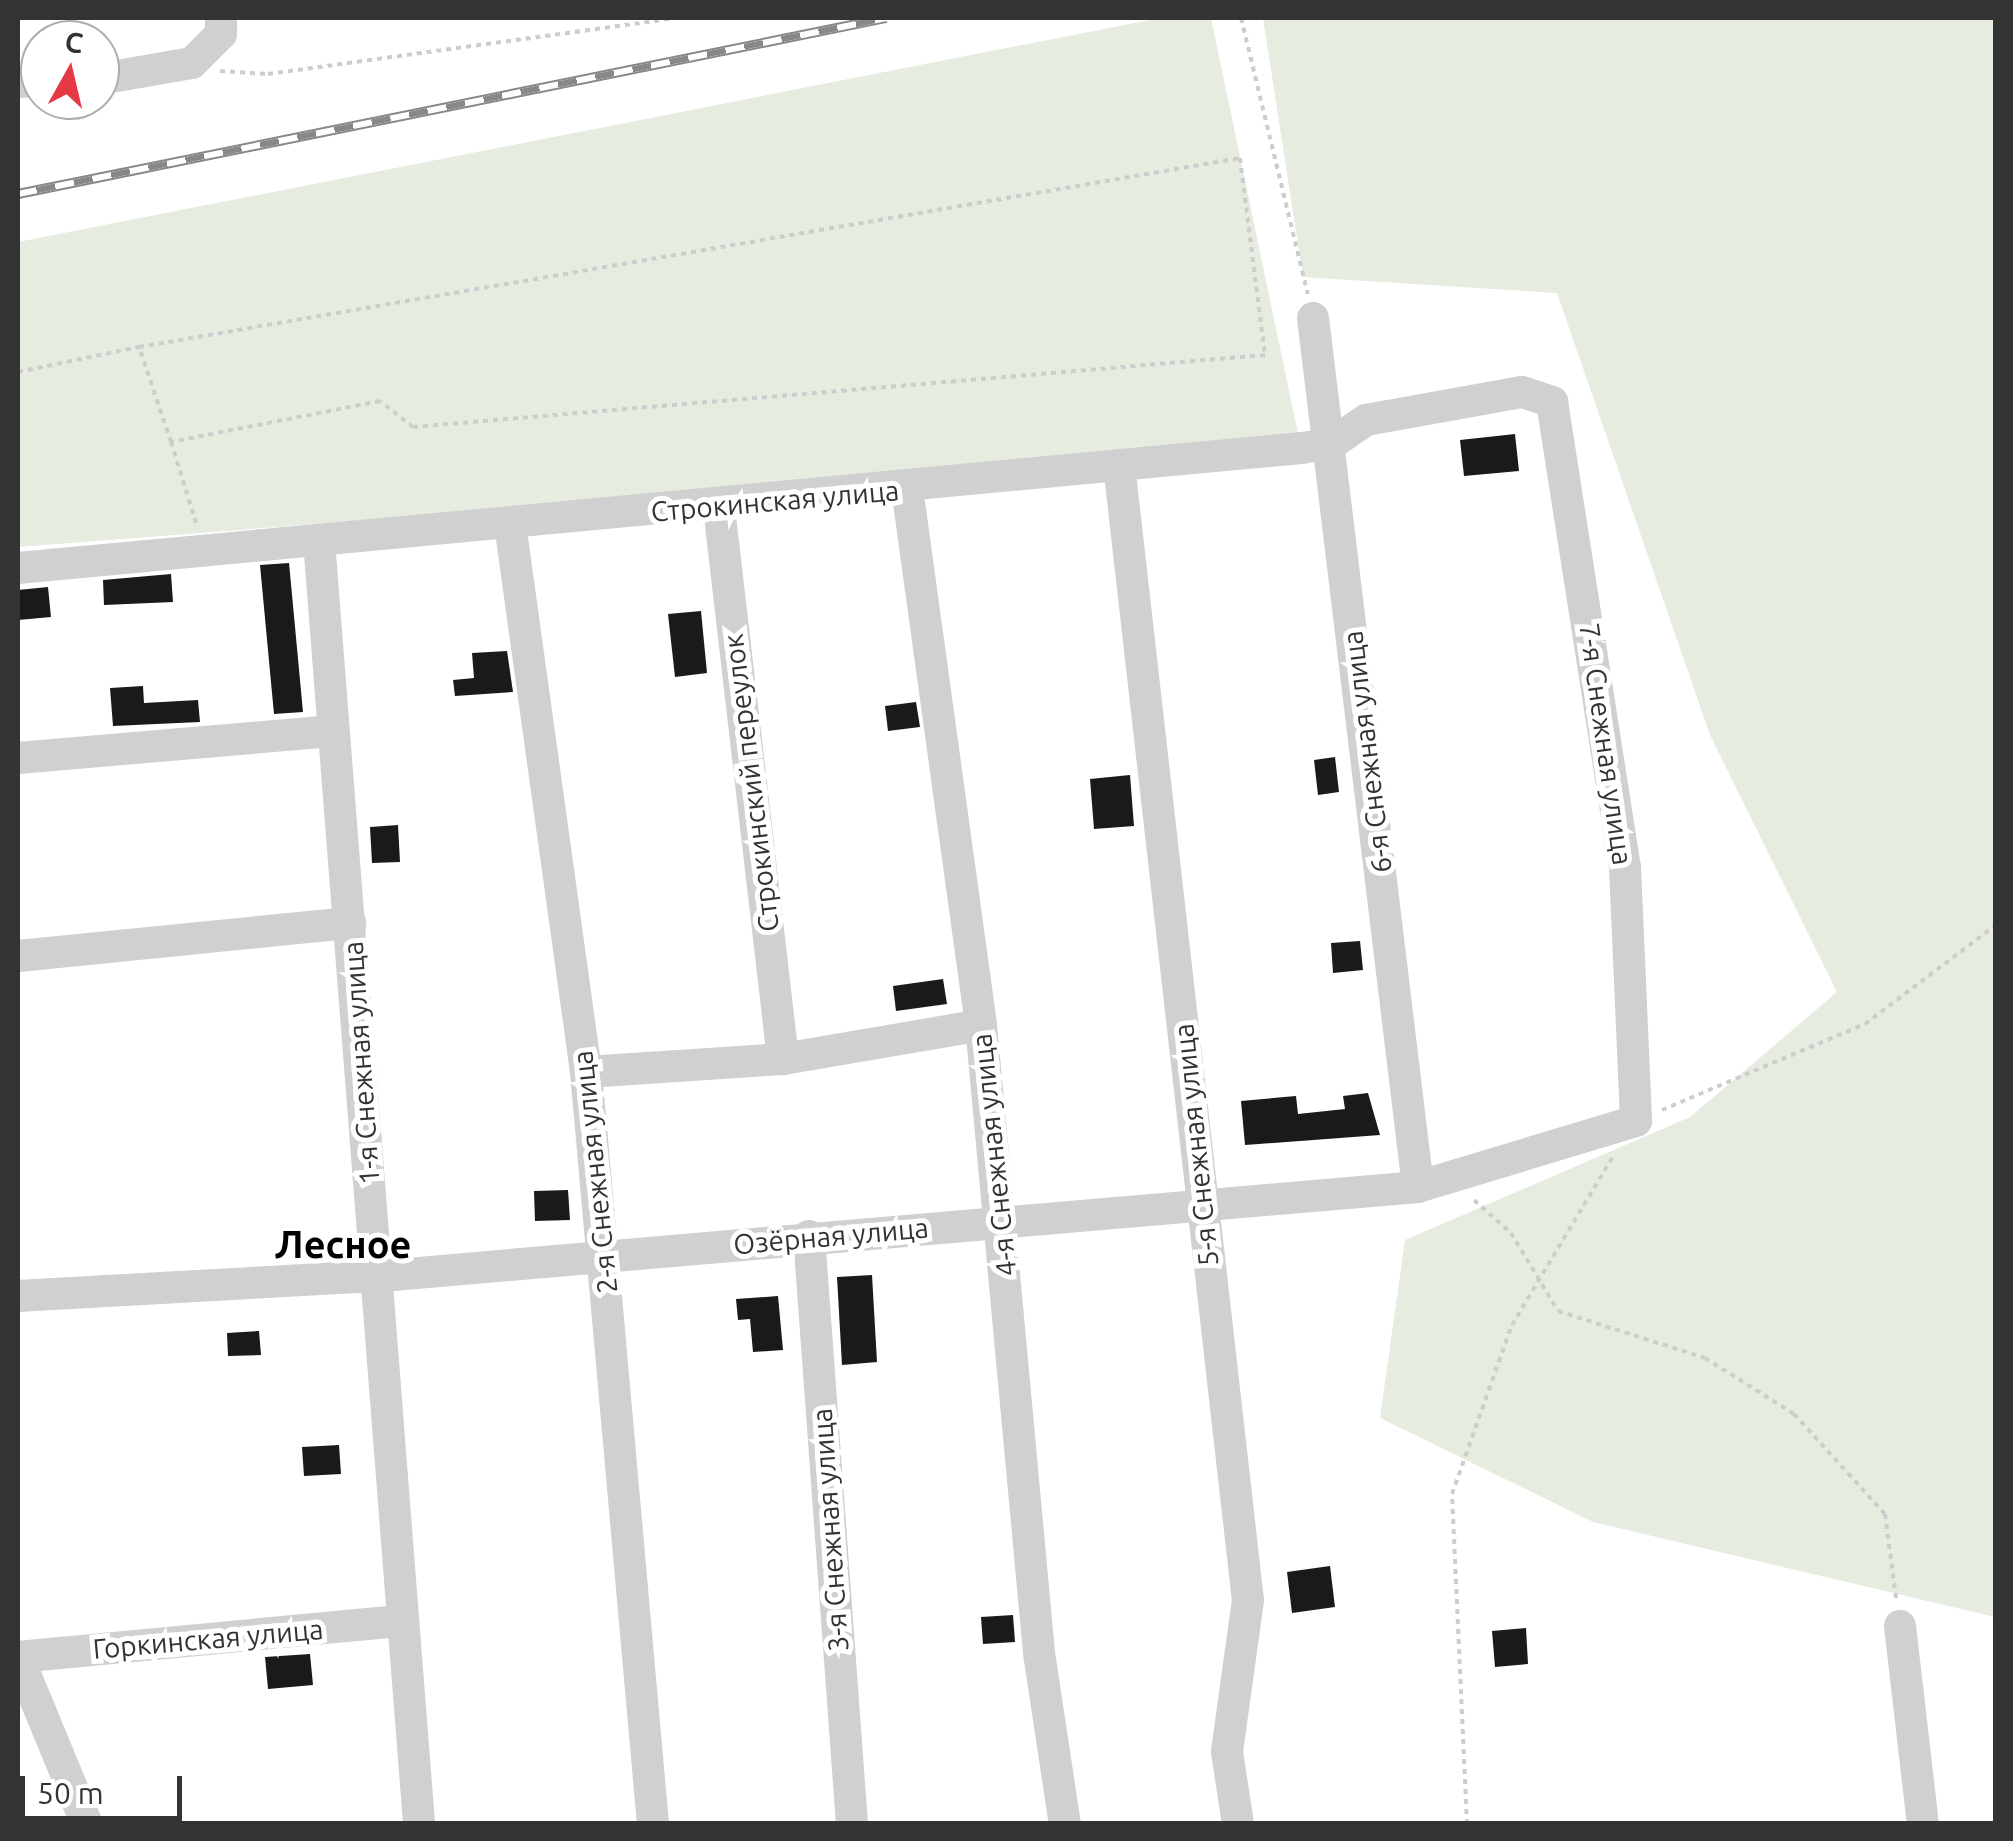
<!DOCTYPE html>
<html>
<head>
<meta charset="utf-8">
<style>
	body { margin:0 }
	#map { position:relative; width:2013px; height:1841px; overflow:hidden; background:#fff; font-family:Ubuntu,sans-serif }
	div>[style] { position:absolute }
	.green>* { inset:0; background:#e6ecdf }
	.building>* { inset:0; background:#1a1a1a }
	.path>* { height:4px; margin-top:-2px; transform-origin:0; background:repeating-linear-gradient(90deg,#cdcdcd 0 5px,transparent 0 10px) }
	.minor>* { height:32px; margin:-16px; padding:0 16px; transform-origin:16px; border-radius:16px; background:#d0d0d0 }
	.rail>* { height:10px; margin-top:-5px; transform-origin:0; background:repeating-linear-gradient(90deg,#fff 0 19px,#888 0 38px); box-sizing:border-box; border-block:2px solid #888 }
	span { translate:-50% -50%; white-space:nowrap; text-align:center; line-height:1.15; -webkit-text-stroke:10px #fff; paint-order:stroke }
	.street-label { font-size:28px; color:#333 }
	.district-label { font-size:38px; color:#000; font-weight:700 }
	.frame { position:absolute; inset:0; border:20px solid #333; pointer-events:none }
	.north { position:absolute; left:20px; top:20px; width:100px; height:100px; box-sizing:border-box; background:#fff; border:2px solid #adadad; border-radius:50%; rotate:8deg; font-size:28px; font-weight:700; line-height:40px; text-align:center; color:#333 }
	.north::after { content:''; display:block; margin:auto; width:35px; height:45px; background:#e63946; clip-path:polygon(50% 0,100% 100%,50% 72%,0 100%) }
	.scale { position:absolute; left:20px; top:1776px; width:162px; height:45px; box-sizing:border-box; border:5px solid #333; border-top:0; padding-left:12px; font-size:30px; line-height:35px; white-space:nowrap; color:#333; -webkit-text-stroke:8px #fff; paint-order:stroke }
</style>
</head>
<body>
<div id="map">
	<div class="green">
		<div style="clip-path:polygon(1160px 18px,1211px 18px,1301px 448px,18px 547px,18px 242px)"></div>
		<div style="clip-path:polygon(1263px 18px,1995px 18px,1995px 1617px,1593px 1522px,1380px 1418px,1405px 1240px,1690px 1117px,1837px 992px,1710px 735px,1557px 293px,1303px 277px)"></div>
	</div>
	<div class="building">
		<div style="clip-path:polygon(1515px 434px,1519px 471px,1464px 476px,1460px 440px)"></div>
		<div style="clip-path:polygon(289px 563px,303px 712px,274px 714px,260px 565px)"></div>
		<div style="clip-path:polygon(171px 574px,173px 602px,104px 605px,103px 580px)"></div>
		<div style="clip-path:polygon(48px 587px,51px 617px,18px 620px,18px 590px)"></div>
		<div style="clip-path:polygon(701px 611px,707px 673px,675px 677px,668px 614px)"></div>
		<div style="clip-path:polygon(507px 651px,513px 692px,455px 696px,453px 680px,474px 678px,472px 653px)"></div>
		<div style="clip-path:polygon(143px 686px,144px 703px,198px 700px,200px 722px,113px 726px,110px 688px)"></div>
		<div style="clip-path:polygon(916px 702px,920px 727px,888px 731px,885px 706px)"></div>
		<div style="clip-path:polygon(1335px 757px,1339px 792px,1318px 795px,1314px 760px)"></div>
		<div style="clip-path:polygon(1130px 775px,1134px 826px,1094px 829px,1090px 779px)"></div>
		<div style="clip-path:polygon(398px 825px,400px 862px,372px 863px,370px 827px)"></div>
		<div style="clip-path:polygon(1360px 941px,1363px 970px,1333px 973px,1331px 943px)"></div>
		<div style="clip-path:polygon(943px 979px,947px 1004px,896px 1011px,893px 986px)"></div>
		<div style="clip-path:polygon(1368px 1093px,1380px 1135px,1245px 1145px,1241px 1101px,1296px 1096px,1298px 1114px,1345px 1109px,1343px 1096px)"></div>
		<div style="clip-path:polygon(568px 1190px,570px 1220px,535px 1221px,534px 1191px)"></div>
		<div style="clip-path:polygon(872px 1275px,877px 1362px,842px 1365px,837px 1277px)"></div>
		<div style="clip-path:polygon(778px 1296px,783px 1350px,753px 1352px,750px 1319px,738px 1320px,736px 1299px)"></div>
		<div style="clip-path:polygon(259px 1331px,261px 1355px,228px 1356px,227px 1333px)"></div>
		<div style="clip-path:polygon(339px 1445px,341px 1474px,304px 1476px,302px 1447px)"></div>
		<div style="clip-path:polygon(1330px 1566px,1335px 1607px,1292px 1613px,1287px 1572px)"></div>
		<div style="clip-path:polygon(1013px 1615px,1015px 1642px,983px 1644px,981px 1617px)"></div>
		<div style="clip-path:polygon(1526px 1628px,1528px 1664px,1495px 1667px,1492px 1631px)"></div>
		<div style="clip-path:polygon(310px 1654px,313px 1685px,268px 1689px,265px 1657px)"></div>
	</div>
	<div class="path">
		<div style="left:1241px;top:18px;width:284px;rotate:76.4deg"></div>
		<div style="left:220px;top:71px;width:48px;rotate:3.6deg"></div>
		<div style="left:268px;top:74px;width:411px;rotate:-7.8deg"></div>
		<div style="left:18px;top:372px;width:124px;rotate:-11.7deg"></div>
		<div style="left:171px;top:442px;width:100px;rotate:-108.6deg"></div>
		<div style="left:139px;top:347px;width:1117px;rotate:-9.74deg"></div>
		<div style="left:1240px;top:158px;width:199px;rotate:82.8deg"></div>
		<div style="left:1265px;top:355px;width:855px;rotate:175.17deg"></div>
		<div style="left:413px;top:427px;width:42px;rotate:-141.8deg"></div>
		<div style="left:380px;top:401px;width:213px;rotate:168.9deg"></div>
		<div style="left:171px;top:442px;width:85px;rotate:72.8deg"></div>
		<div style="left:1662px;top:1110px;width:220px;rotate:-23deg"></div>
		<div style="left:1865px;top:1024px;width:164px;rotate:-37.1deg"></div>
		<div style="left:1474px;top:1200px;width:50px;rotate:41.7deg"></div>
		<div style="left:1511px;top:1233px;width:91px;rotate:58.9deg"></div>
		<div style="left:1558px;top:1311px;width:154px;rotate:17.7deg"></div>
		<div style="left:1705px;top:1358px;width:105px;rotate:32.2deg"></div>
		<div style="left:1794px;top:1414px;width:135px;rotate:47.7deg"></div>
		<div style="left:1885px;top:1514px;width:85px;rotate:82.5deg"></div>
		<div style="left:1467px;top:1824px;width:330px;rotate:-92.6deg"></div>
		<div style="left:1452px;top:1494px;width:179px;rotate:-70.5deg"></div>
		<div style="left:1512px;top:1325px;width:197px;rotate:-59.1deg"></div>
	</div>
	<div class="minor">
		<div style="left:100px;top:79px;width:93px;rotate:-9.9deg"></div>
		<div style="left:192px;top:63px;width:41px;rotate:-45deg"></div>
		<div style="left:221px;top:34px;width:16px;rotate:-90deg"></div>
		<div style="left:18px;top:82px;width:22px;rotate:-3deg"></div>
		<div style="left:1313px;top:318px;width:875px;rotate:83.11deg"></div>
		<div style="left:1119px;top:465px;width:1142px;rotate:83.52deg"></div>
		<div style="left:1248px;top:1600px;width:153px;rotate:97.9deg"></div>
		<div style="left:1227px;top:1752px;width:73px;rotate:81.3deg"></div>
		<div style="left:907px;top:488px;width:542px;rotate:82.15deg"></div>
		<div style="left:981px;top:1025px;width:631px;rotate:84.72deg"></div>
		<div style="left:1039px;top:1653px;width:173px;rotate:81.4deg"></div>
		<div style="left:719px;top:508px;width:555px;rotate:83.37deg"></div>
		<div style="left:510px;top:524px;width:553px;rotate:82.1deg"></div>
		<div style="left:586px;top:1072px;width:755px;rotate:84.91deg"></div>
		<div style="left:319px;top:541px;width:1287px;rotate:85.54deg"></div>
		<div style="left:18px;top:568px;width:1289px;rotate:-5.34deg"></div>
		<div style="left:1301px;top:448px;width:30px;rotate:-8deg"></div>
		<div style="left:1331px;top:444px;width:42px;rotate:-34.4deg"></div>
		<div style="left:1366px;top:420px;width:158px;rotate:-10.2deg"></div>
		<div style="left:1522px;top:392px;width:32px;rotate:18deg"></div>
		<div style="left:1552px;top:402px;width:471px;rotate:81.1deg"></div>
		<div style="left:1625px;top:867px;width:254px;rotate:87.5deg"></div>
		<div style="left:1636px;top:1121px;width:228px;rotate:163.2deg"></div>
		<div style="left:1418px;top:1187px;width:1029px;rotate:175.09deg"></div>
		<div style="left:393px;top:1275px;width:376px;rotate:176.8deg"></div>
		<div style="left:18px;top:758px;width:316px;rotate:-4.9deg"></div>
		<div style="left:18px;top:956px;width:334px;rotate:-5.7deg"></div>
		<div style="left:586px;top:1072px;width:197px;rotate:-3.8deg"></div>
		<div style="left:783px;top:1059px;width:201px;rotate:-9.7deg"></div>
		<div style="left:809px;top:1236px;width:590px;rotate:85.82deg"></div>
		<div style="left:1900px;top:1626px;width:199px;rotate:83.4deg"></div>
		<div style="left:18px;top:1657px;width:383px;rotate:-5.4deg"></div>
		<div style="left:18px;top:1657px;width:181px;rotate:67.6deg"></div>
	</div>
	<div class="rail">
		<div style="left:18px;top:194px;width:886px;rotate:-11.46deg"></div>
	</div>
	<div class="street-label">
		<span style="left:775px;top:501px;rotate:-5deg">Строкинская улица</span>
		<span style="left:1606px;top:744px;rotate:82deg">7-я Снежная улица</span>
		<span style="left:1367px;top:752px;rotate:-97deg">6-я Снежная улица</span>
		<span style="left:751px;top:783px;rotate:-97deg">Строкинский переулок</span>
		<span style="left:361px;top:1063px;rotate:-94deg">1-я Снежная улица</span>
		<span style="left:1196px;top:1145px;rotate:-96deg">5-я Снежная улица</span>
		<span style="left:994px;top:1155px;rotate:-96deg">4-я Снежная улица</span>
		<span style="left:595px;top:1172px;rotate:-96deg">2-я Снежная улица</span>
		<span style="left:831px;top:1236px;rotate:-5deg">Озёрная улица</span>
		<span style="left:830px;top:1530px;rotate:-94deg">3-я Снежная улица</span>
		<span style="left:208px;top:1639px;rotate:-5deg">Горкинская улица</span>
	</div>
	<div class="district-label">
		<span style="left:343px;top:1245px">Лесное</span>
	</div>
	<div class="frame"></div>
	<div class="north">С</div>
	<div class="scale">50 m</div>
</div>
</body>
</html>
